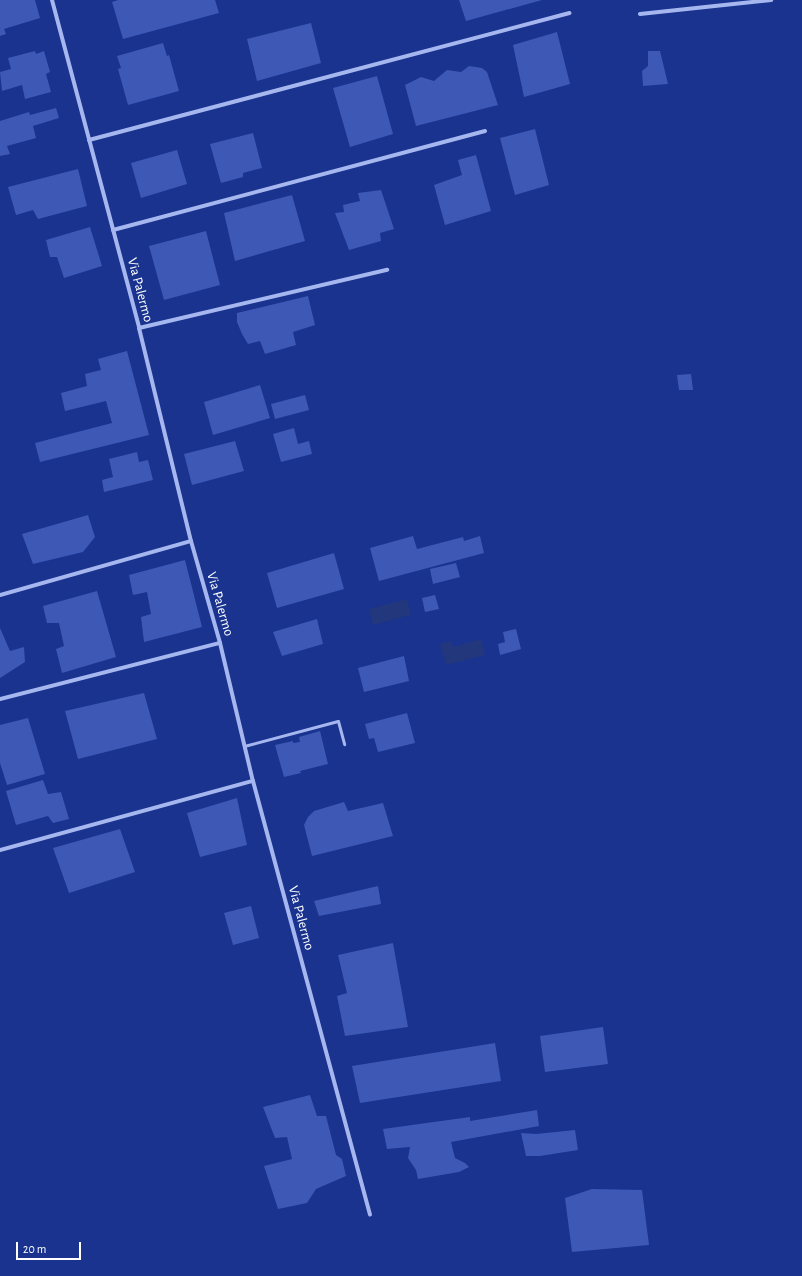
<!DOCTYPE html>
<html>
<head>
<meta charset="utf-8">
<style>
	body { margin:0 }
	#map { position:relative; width:802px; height:1276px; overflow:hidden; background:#19338f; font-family:"Alegreya Sans",sans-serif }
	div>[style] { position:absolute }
	.water>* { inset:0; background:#23377d }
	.building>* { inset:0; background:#3d59b5 }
	.service>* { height:3px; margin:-1.5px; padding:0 1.5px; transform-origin:1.5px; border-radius:1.5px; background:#a6b7ef }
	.minor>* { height:4px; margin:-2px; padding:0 2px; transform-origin:2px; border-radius:2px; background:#a6b7ef }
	span { translate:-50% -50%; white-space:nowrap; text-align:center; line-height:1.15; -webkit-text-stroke:3px #19338f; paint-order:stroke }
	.street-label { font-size:14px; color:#fff }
	.scale { position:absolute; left:16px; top:1242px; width:65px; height:18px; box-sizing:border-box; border:2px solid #fff; border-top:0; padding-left:5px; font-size:12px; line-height:14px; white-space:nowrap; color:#fff; -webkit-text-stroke:3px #19338f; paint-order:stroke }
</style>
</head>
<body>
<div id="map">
	<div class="water">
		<div style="clip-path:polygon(407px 599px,411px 615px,373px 625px,369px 609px)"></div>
		<div style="clip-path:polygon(481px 639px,485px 655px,446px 665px,440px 644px,451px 641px,453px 647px)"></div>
	</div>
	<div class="building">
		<div style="clip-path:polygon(0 0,35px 0,40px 18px,4px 29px,6px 34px,0 36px)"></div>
		<div style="clip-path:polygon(118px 0,215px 0,219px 13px,123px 39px,112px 2px)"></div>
		<div style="clip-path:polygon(459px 0,542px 0,466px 21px)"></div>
		<div style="clip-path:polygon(311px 23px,321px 63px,257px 81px,247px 39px)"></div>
		<div style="clip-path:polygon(557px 32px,570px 84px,524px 97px,513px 45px)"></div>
		<div style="clip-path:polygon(163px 43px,167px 56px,169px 55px,179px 91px,128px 105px,118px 69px,121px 68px,117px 56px)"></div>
		<div style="clip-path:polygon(35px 51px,36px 54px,44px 51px,50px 72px,46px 74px,51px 92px,25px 99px,22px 85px,2px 91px,0 72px,11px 69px,8px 58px)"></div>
		<div style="clip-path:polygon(648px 51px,660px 51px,668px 84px,643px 86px,642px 71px,648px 66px)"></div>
		<div style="clip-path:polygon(469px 66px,482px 68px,487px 72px,498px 105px,416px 126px,405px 85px,421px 77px,434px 81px,447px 70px,461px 72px)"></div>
		<div style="clip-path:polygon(377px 76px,393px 134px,350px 147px,333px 88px)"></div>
		<div style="clip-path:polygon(56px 108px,59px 118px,33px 126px,36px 138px,7px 146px,10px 154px,0 156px,0 121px,29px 112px,30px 115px)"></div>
		<div style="clip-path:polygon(535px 129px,549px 185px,515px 195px,500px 138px)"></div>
		<div style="clip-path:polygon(253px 133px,262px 168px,243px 173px,243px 177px,221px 183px,210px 144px)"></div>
		<div style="clip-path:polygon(177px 150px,187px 184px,141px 198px,131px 163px)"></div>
		<div style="clip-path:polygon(476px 155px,491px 211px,445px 225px,434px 185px,462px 175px,458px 160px)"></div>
		<div style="clip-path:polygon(78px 169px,87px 206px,38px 219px,33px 210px,16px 215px,8px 187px)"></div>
		<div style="clip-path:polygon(381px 190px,394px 229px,380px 233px,381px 241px,349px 250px,335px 213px,344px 212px,343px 205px,360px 201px,358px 193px)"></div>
		<div style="clip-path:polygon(292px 195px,305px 241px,235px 261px,224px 213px)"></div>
		<div style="clip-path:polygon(90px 227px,102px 266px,64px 278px,57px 257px,50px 257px,46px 240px)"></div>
		<div style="clip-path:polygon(206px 231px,220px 285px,164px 300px,149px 246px)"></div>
		<div style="clip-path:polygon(308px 296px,315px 325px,293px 332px,296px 345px,265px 354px,260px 341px,248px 344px,242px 334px,237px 322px,237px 313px)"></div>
		<div style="clip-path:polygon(127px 351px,149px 435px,40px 462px,35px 443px,112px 423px,106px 401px,65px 411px,61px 393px,87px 386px,85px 374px,101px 370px,98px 359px)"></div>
		<div style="clip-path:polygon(691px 374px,693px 390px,679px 390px,677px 375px)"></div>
		<div style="clip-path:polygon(260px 385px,270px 418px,213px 435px,204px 402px)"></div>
		<div style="clip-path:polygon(305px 395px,309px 410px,275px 419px,271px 404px)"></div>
		<div style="clip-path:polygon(294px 428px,298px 444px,309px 441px,312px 454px,281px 462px,273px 434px)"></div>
		<div style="clip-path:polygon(235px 441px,244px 471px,192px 485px,184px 454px)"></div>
		<div style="clip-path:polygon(137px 452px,139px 462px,148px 460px,153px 480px,104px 492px,102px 480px,113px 477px,109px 459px)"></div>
		<div style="clip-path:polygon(88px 515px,95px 537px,83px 552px,33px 564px,22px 534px)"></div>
		<div style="clip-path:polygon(413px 536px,417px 549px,463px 537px,464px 541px,480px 536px,484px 553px,379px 581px,370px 548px)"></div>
		<div style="clip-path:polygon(334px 553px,344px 589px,277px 608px,267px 573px)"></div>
		<div style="clip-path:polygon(185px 560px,202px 627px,144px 642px,141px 617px,151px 614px,147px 592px,133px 595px,129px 575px)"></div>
		<div style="clip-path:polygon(456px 563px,460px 577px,433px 584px,430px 569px)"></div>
		<div style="clip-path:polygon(97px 591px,116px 657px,62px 673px,56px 649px,64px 646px,59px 623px,47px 623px,43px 606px)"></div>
		<div style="clip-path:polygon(435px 595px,439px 609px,425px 612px,422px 598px)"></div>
		<div style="clip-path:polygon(317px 619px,323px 644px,282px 656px,273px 632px)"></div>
		<div style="clip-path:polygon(0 628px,10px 651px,24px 647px,25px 662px,0 678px)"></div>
		<div style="clip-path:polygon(516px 629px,521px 649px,500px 655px,498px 644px,505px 642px,503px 632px)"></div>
		<div style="clip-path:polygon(404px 656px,409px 681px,364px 692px,358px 668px)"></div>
		<div style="clip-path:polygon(144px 693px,157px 739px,78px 759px,65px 711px)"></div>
		<div style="clip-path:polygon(407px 713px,415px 743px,378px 752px,374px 738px,369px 739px,365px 724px)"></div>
		<div style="clip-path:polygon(28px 718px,45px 774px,7px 785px,0 763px,0 725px)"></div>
		<div style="clip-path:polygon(320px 731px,328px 764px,300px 771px,301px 773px,284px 777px,275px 745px,293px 741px,293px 743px,300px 742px,299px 737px)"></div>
		<div style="clip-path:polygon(43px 780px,48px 794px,61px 792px,69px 819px,53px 823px,48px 816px,16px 825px,6px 791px)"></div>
		<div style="clip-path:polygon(237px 798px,247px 845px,200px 857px,187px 813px)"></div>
		<div style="clip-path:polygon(344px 802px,348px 811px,383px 803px,393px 836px,312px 856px,304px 825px,308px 817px,314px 811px)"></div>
		<div style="clip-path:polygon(120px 829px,135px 872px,69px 893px,53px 848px)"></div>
		<div style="clip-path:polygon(378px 886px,381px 904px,319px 916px,314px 901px)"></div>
		<div style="clip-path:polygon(251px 906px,259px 938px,233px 945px,224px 913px)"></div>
		<div style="clip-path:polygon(393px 943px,408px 1027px,345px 1036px,337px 996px,347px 993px,338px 955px)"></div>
		<div style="clip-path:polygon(603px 1027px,608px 1064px,545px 1072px,540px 1036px)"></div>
		<div style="clip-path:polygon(495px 1043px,501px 1081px,360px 1103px,352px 1066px)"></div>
		<div style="clip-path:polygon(310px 1095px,317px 1116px,326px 1116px,336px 1155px,342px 1159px,346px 1176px,316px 1189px,307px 1203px,278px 1209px,264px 1166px,292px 1159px,287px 1137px,275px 1138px,263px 1107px)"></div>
		<div style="clip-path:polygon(537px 1110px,539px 1126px,451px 1142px,455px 1158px,465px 1163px,469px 1167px,459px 1172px,418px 1179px,416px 1170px,408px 1158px,410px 1147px,387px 1149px,383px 1129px,470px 1117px,470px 1121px)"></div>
		<div style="clip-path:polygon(575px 1130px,578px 1150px,540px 1156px,526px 1156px,521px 1133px,536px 1134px)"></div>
		<div style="clip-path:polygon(592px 1189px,642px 1190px,649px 1245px,572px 1252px,565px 1198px)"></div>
	</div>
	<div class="service">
		<div style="left:244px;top:746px;width:97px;rotate:-14.9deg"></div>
		<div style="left:338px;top:721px;width:24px;rotate:75deg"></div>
	</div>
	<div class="minor">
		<div style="left:52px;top:0;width:339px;rotate:75.1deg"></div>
		<div style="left:139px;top:328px;width:219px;rotate:76.3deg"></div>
		<div style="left:191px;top:541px;width:106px;rotate:74.1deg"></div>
		<div style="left:220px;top:643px;width:142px;rotate:76.6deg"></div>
		<div style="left:253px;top:781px;width:449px;rotate:74.9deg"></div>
		<div style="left:640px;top:14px;width:132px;rotate:-6.1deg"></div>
		<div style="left:89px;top:140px;width:497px;rotate:-14.8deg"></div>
		<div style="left:113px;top:230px;width:385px;rotate:-14.9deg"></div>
		<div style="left:139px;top:328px;width:255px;rotate:-13.2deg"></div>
		<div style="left:0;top:595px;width:198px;rotate:-15.8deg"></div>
		<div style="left:0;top:699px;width:227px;rotate:-14.3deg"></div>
		<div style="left:0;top:850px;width:262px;rotate:-15.3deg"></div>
	</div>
	<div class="street-label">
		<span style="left:140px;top:290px;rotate:75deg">Via Palermo</span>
		<span style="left:220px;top:604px;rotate:74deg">Via Palermo</span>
		<span style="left:301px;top:918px;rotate:75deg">Via Palermo</span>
	</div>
	<div class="scale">20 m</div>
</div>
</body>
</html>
